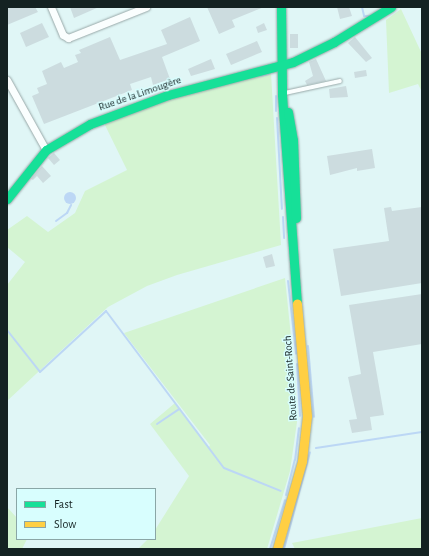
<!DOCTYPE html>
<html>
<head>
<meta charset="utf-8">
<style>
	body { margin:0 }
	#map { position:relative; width:429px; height:556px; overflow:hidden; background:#e0f6f6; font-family:"Alegreya Sans",sans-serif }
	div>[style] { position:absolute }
	.green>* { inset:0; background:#d4f4d2 }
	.water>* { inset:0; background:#bcd7f5 }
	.round { border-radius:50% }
	.stream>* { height:2px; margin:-1px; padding:0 1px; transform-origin:1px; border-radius:1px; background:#bcd7f5 }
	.building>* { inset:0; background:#ccdcdf }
	.roads { filter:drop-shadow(0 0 1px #98a8a8) drop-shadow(0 0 1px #98a8a8) }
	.lane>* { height:3.5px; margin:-1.75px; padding:0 1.75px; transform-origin:1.75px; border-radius:1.75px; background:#fafefe }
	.street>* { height:7px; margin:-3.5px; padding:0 3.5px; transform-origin:3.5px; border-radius:3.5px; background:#fafefe }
	.fast>* { height:9px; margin:-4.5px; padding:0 4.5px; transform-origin:4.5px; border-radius:4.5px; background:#16e098 }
	.slow>* { height:9px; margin:-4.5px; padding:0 4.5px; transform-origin:4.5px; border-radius:4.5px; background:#ffcf43 }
	span { translate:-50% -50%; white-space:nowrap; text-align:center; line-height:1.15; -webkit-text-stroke:3px #d8fefe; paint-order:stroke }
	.street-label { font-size:11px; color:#142222 }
	.frame { position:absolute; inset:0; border:8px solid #142222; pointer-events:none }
	.legend { position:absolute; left:16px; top:488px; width:140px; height:52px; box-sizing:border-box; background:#d8fefe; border:1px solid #8aa6a6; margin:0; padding:5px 7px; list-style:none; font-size:12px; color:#142222 }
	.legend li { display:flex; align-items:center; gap:8px; height:20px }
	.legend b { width:20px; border:1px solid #8aa6a6 }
</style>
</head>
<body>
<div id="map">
	<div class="green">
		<div style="clip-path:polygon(401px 9px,422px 54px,422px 92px,418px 84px,389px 93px,386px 20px)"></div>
		<div style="clip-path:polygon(271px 73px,281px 245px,177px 275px,147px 286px,108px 307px,7px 401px,7px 285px,25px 262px,7px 247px,7px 230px,27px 216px,48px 232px,75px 213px,85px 191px,127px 170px,103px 121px,151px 104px)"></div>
		<div style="clip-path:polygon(285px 278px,295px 376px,297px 422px,290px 471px,267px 549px,138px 549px,148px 539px,155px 539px,155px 530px,189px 476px,150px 424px,175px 403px,209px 447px,210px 445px,124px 333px)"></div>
		<div style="clip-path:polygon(7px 507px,17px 518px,17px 539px,27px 539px,22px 549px,7px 549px)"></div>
		<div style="clip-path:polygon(422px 518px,422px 549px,295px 549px,292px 543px)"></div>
	</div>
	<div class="water">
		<div class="round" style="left:64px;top:192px;width:12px;height:12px"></div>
	</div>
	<div class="stream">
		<div style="left:362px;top:7px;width:9px;rotate:77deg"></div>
		<div style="left:364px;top:16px;width:6px"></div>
		<div style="left:260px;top:76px;width:9px;rotate:-13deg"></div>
		<div style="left:276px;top:96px;width:15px;rotate:90deg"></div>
		<div style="left:277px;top:118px;width:91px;rotate:86.9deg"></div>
		<div style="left:283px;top:217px;width:21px;rotate:87deg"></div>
		<div style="left:56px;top:221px;width:14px;rotate:-36deg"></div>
		<div style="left:67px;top:213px;width:9px;rotate:-63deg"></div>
		<div style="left:288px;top:281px;width:73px;rotate:83.7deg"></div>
		<div style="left:7px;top:330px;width:53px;rotate:51.8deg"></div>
		<div style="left:40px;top:372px;width:90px;rotate:-42.7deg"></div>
		<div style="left:106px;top:311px;width:196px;rotate:53.1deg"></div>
		<div style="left:224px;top:468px;width:61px;rotate:22deg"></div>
		<div style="left:308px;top:346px;width:71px;rotate:85.2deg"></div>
		<div style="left:297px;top:364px;width:52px;rotate:86.7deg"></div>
		<div style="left:157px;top:424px;width:27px;rotate:-34deg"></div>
		<div style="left:316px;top:448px;width:107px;rotate:-8.6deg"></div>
		<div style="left:286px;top:495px;width:36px;rotate:-76deg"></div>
		<div style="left:295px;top:460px;width:32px;rotate:-83deg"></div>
		<div style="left:270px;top:549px;width:51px;rotate:-73deg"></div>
		<div style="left:284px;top:549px;width:100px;rotate:-75deg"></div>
	</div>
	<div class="building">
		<div style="clip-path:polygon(7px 7px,35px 7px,38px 12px,7px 25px)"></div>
		<div style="clip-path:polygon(70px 7px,99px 7px,74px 18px)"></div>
		<div style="clip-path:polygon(207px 7px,264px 7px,232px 20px,235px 27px,219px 34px)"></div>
		<div style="clip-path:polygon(337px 7px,349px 7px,352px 16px,340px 19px)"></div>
		<div style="clip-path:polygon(190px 17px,200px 41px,162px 57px,170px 79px,153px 85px,151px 77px,130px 84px,132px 90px,44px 124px,32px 96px,39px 93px,37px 88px,47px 84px,42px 71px,61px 62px,64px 68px,78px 62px,75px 55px,81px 53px,79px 50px,110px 37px,120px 60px,167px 44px,161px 30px)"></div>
		<div style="clip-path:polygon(42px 23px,49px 37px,26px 47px,20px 33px)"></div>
		<div style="clip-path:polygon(264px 23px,267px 30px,258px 33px,256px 27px)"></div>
		<div style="clip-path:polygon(290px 34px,298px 34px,298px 48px,290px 48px)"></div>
		<div style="clip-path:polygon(355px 37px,372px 58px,366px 62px,348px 43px)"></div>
		<div style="clip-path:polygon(257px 41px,262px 52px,231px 65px,226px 54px)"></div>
		<div style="clip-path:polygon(211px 59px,215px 69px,191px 76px,188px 69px)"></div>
		<div style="clip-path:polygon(316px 59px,326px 81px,307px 85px,305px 81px,313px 76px,309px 62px)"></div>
		<div style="clip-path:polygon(366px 70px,367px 76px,355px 78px,354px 72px)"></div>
		<div style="clip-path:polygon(346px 86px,348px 97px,330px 98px,329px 89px)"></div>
		<div style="clip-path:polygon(372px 149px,375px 168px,357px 171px,357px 168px,330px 175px,327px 156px)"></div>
		<div style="clip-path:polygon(54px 153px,60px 160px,54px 165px,48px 158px)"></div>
		<div style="clip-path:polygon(42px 166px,51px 176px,43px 183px,37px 176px,33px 180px,31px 179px)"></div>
		<div style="clip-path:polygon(391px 207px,392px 211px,422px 207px,422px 283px,341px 296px,333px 249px,389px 241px,384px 208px)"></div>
		<div style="clip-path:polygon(272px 254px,275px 266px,266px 268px,263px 257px)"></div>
		<div style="clip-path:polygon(422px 294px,422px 344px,373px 352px,384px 415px,370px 417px,372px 430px,352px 433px,349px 420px,357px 419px,348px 377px,361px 374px,349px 305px)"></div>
	</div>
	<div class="roads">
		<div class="lane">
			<div style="left:285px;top:93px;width:56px;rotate:-12.3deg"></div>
		</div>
		<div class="street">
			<div style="left:51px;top:7px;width:30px;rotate:67deg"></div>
			<div style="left:63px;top:35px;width:6px;rotate:31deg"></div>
			<div style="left:68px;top:38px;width:84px;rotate:-21.7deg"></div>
			<div style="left:7px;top:80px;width:80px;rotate:60.9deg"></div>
		</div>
		<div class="fast">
			<div style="left:281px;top:7px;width:88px;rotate:89.3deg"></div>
			<div style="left:282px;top:95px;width:209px;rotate:85.9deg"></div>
			<div style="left:288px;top:112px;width:28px;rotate:80deg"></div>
			<div style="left:293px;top:140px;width:78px;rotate:87.8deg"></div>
			<div style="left:7px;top:199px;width:63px;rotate:-51.5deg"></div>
			<div style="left:46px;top:150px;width:51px;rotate:-30.6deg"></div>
			<div style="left:90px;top:124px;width:83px;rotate:-20.4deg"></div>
			<div style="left:168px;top:95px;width:129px;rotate:-14.8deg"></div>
			<div style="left:293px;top:62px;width:46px;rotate:-26deg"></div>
			<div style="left:334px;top:42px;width:67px;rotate:-31.6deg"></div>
		</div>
		<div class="slow">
			<div style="left:277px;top:549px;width:91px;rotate:-74.1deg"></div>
			<div style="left:302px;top:461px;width:45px;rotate:-83.7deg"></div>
			<div style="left:307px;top:416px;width:113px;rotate:-95.1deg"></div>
		</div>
	</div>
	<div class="street-label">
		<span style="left:140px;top:94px;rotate:-19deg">Rue de la Limougère</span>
		<span style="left:291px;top:378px;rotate:-94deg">Route de Saint-Roch</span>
	</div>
	<div class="frame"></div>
	<ul class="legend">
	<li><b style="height:5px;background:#16e098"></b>Fast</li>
	<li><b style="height:5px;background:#ffcf43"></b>Slow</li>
	</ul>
</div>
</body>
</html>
